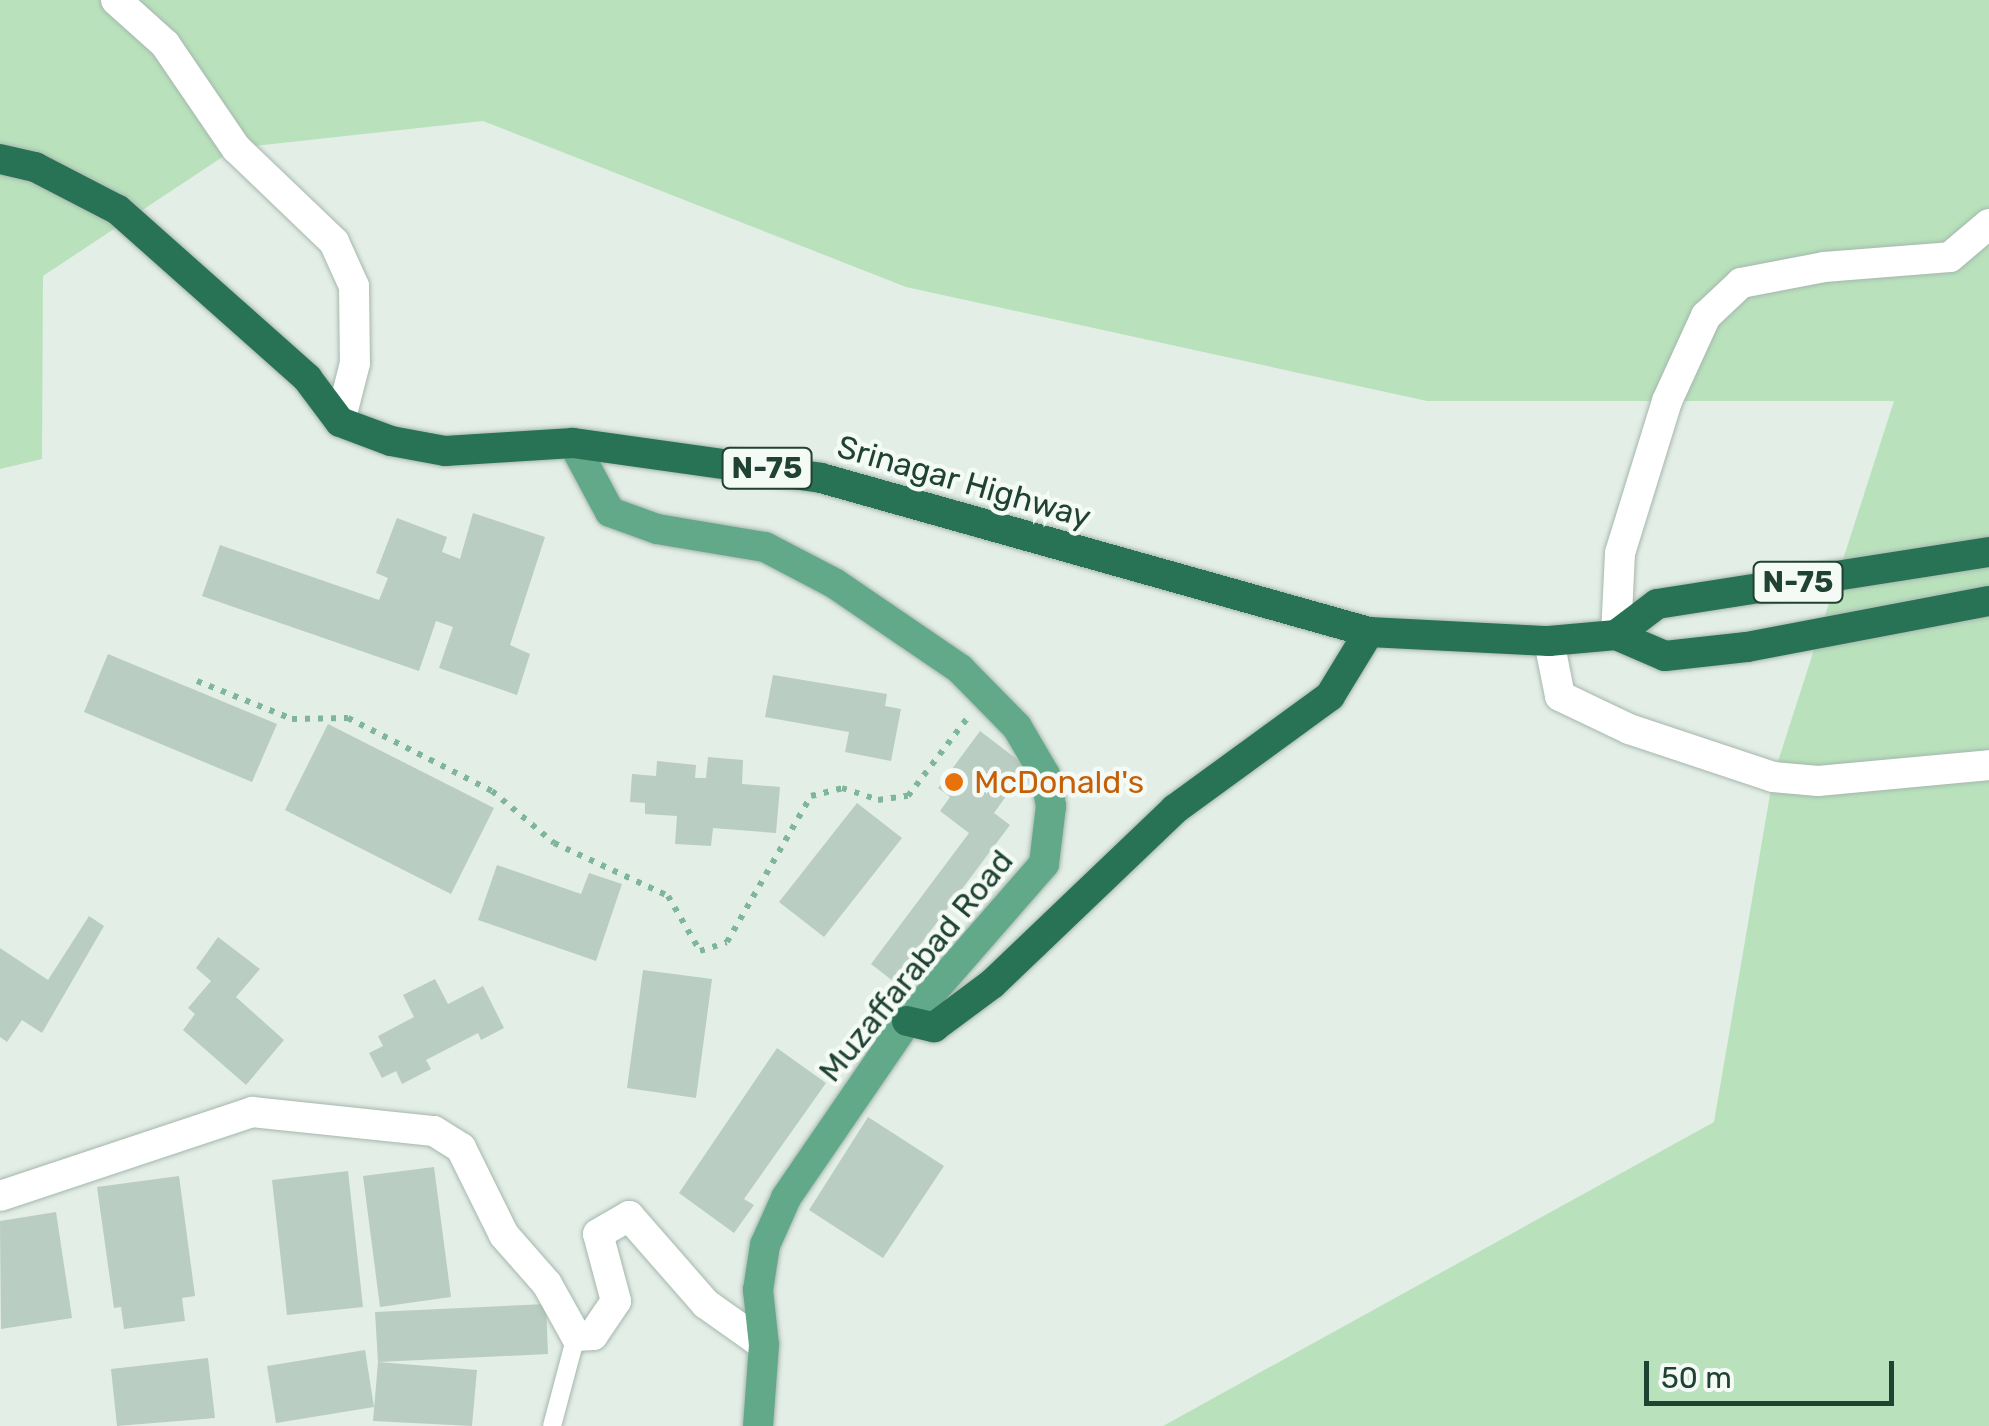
<!DOCTYPE html>
<html>
<head>
<meta charset="utf-8">
<style>
	body { margin:0 }
	#map { position:relative; width:1989px; height:1426px; overflow:hidden; background:#e3eee7; font-family:Rubik,sans-serif }
	div>[style] { position:absolute }
	.green>* { inset:0; background:#b9e2bc }
	.building>* { inset:0; background:#bacdc2 }
	.path>* { height:6px; margin-top:-3px; transform-origin:0; background:repeating-linear-gradient(90deg,#7fb69a 0 5px,transparent 0 13px) }
	.roads { filter:drop-shadow(0 0 2px #a5b7ad) drop-shadow(0 0 2px #a5b7ad) }
	.lane>* { height:18px; margin:-9px; padding:0 9px; transform-origin:9px; border-radius:9px; background:#fff }
	.street>* { height:30px; margin:-15px; padding:0 15px; transform-origin:15px; border-radius:15px; background:#fff }
	.secondary>* { height:30px; margin:-15px; padding:0 15px; transform-origin:15px; border-radius:15px; background:#fff }
	.primary>* { height:30px; margin:-15px; padding:0 15px; transform-origin:15px; border-radius:15px; background:#62a989 }
	.highway>* { height:30px; margin:-15px; padding:0 15px; transform-origin:15px; border-radius:15px; background:#287255 }
	.dots>* { width:28px; height:28px; translate:-50% -50%; box-sizing:border-box; border:5px solid #f4faf6; border-radius:50% }
	span { translate:-50% -50%; white-space:nowrap; text-align:center; line-height:1.15; -webkit-text-stroke:9px #f4faf6; paint-order:stroke }
	.shield-label span { padding:2px 8px; background:#f4faf6; border:2px solid; border-radius:8px; -webkit-text-stroke-width:0 }
	.shield-label { font-size:30px; color:#204232; font-weight:700 }
	.street-label { font-size:32px; color:#204232 }
	.food-label { font-size:32px; color:#c56008 }
	.left { translate:0 -50%; text-align:left }
	.scale { position:absolute; left:1644px; top:1361px; width:250px; height:45px; box-sizing:border-box; border:5px solid #204232; border-top:0; padding-left:12px; font-size:30px; line-height:35px; white-space:nowrap; color:#204232; -webkit-text-stroke:8px #f4faf6; paint-order:stroke }
</style>
</head>
<body>
<div id="map">
	<div class="green">
		<div style="clip-path:polygon(0 0,1989px 0,1989px 1426px,1163px 1426px,1714px 1122px,1773px 777px,1894px 401px,1427px 401px,906px 287px,483px 121px,236px 148px,43px 276px,42px 459px,0 469px)"></div>
	</div>
	<div class="building">
		<div style="clip-path:polygon(473px 513px,545px 537px,510px 645px,530px 654px,517px 695px,439px 668px,453px 627px,436px 621px,419px 671px,202px 596px,220px 545px,379px 600px,388px 578px,376px 573px,397px 518px,447px 537px,442px 552px,460px 559px)"></div>
		<div style="clip-path:polygon(108px 654px,277px 724px,252px 782px,84px 712px)"></div>
		<div style="clip-path:polygon(773px 675px,887px 694px,885px 706px,901px 709px,891px 761px,845px 752px,849px 732px,765px 717px)"></div>
		<div style="clip-path:polygon(328px 724px,494px 808px,451px 894px,285px 810px)"></div>
		<div style="clip-path:polygon(980px 731px,1027px 767px,994px 813px,1010px 825px,893px 981px,871px 964px,969px 833px,940px 811px,950px 797px,938px 788px)"></div>
		<div style="clip-path:polygon(708px 757px,743px 760px,742px 784px,780px 787px,776px 833px,713px 828px,711px 846px,675px 844px,677px 816px,645px 814px,645px 803px,630px 802px,632px 774px,656px 776px,657px 761px,696px 765px,695px 778px,706px 778px)"></div>
		<div style="clip-path:polygon(857px 803px,902px 838px,824px 937px,779px 902px)"></div>
		<div style="clip-path:polygon(497px 865px,581px 894px,589px 873px,622px 884px,596px 961px,478px 920px)"></div>
		<div style="clip-path:polygon(89px 916px,104px 926px,42px 1033px,22px 1020px,7px 1042px,0 1037px,0 948px,48px 980px)"></div>
		<div style="clip-path:polygon(218px 937px,260px 969px,236px 997px,284px 1040px,246px 1085px,183px 1030px,195px 1014px,188px 1008px,211px 981px,196px 968px)"></div>
		<div style="clip-path:polygon(643px 970px,712px 979px,696px 1098px,627px 1088px)"></div>
		<div style="clip-path:polygon(435px 979px,448px 1004px,483px 986px,504px 1028px,481px 1040px,478px 1033px,426px 1060px,431px 1069px,402px 1084px,396px 1071px,382px 1078px,369px 1053px,383px 1046px,378px 1036px,414px 1017px,403px 995px)"></div>
		<div style="clip-path:polygon(777px 1048px,826px 1083px,744px 1199px,754px 1205px,734px 1233px,679px 1193px)"></div>
		<div style="clip-path:polygon(868px 1117px,944px 1166px,883px 1258px,809px 1210px)"></div>
		<div style="clip-path:polygon(434px 1167px,451px 1297px,380px 1307px,363px 1176px)"></div>
		<div style="clip-path:polygon(348px 1171px,363px 1307px,287px 1315px,272px 1180px)"></div>
		<div style="clip-path:polygon(179px 1176px,195px 1296px,182px 1298px,185px 1321px,124px 1329px,121px 1307px,114px 1308px,97px 1187px)"></div>
		<div style="clip-path:polygon(56px 1212px,72px 1318px,1px 1329px,0 1221px)"></div>
		<div style="clip-path:polygon(546px 1304px,548px 1354px,378px 1362px,375px 1312px)"></div>
		<div style="clip-path:polygon(365px 1350px,374px 1407px,276px 1423px,267px 1366px)"></div>
		<div style="clip-path:polygon(208px 1358px,215px 1418px,117px 1426px,111px 1369px)"></div>
		<div style="clip-path:polygon(378px 1362px,477px 1370px,472px 1426px,373px 1421px)"></div>
	</div>
	<div class="path">
		<div style="left:197px;top:681px;width:102px;rotate:21.8deg"></div>
		<div style="left:292px;top:719px;width:56px;rotate:-1deg"></div>
		<div style="left:348px;top:718px;width:161px;rotate:26.9deg"></div>
		<div style="left:492px;top:791px;width:81px;rotate:40deg"></div>
		<div style="left:554px;top:843px;width:126px;rotate:24.9deg"></div>
		<div style="left:668px;top:896px;width:64px;rotate:59.8deg"></div>
		<div style="left:700px;top:951px;width:28px;rotate:-18deg"></div>
		<div style="left:727px;top:942px;width:168px;rotate:-60.1deg"></div>
		<div style="left:811px;top:796px;width:32px;rotate:-14deg"></div>
		<div style="left:842px;top:788px;width:38px;rotate:18deg"></div>
		<div style="left:878px;top:800px;width:30px;rotate:-8deg"></div>
		<div style="left:908px;top:796px;width:101px;rotate:-52.7deg"></div>
	</div>
	<div class="roads">
		<div class="lane">
			<div style="left:552px;top:1426px;width:93px;rotate:-75.1deg"></div>
		</div>
		<div class="street">
			<div style="left:116px;top:0;width:66px;rotate:41.9deg"></div>
			<div style="left:165px;top:44px;width:126px;rotate:55.7deg"></div>
			<div style="left:236px;top:148px;width:136px;rotate:43.8deg"></div>
			<div style="left:334px;top:242px;width:48px;rotate:65.6deg"></div>
			<div style="left:354px;top:286px;width:77px;rotate:89.3deg"></div>
			<div style="left:355px;top:363px;width:61px;rotate:104.3deg"></div>
			<div style="left:1616px;top:635px;width:82px;rotate:-87.2deg"></div>
			<div style="left:1620px;top:553px;width:159px;rotate:-72.8deg"></div>
			<div style="left:1667px;top:401px;width:94px;rotate:-65.4deg"></div>
			<div style="left:1706px;top:316px;width:48px;rotate:-43.3deg"></div>
			<div style="left:1741px;top:283px;width:85px;rotate:-10.9deg"></div>
			<div style="left:1824px;top:267px;width:126px;rotate:-4.5deg"></div>
			<div style="left:1950px;top:257px;width:51px;rotate:-40.2deg"></div>
			<div style="left:0;top:1196px;width:266px;rotate:-18.4deg"></div>
			<div style="left:252px;top:1112px;width:183px;rotate:6deg"></div>
			<div style="left:434px;top:1131px;width:32px;rotate:32deg"></div>
			<div style="left:461px;top:1148px;width:97px;rotate:63.7deg"></div>
			<div style="left:504px;top:1235px;width:65px;rotate:48.7deg"></div>
			<div style="left:547px;top:1284px;width:60px;rotate:60.9deg"></div>
			<div style="left:576px;top:1336px;width:17px;rotate:-3deg"></div>
			<div style="left:593px;top:1335px;width:41px;rotate:-55.9deg"></div>
			<div style="left:616px;top:1301px;width:69px;rotate:-105deg"></div>
			<div style="left:598px;top:1234px;width:36px;rotate:-30deg"></div>
			<div style="left:629px;top:1216px;width:117px;rotate:48.8deg"></div>
			<div style="left:706px;top:1304px;width:71px;rotate:35.3deg"></div>
		</div>
		<div class="secondary">
			<div style="left:1549px;top:641px;width:56px;rotate:78.7deg"></div>
			<div style="left:1560px;top:696px;width:76px;rotate:25.6deg"></div>
			<div style="left:1629px;top:729px;width:152px;rotate:18.4deg"></div>
			<div style="left:1773px;top:777px;width:45px;rotate:5.1deg"></div>
			<div style="left:1818px;top:781px;width:172px;rotate:-5.3deg"></div>
		</div>
		<div class="primary">
			<div style="left:573px;top:443px;width:78px;rotate:61.8deg"></div>
			<div style="left:610px;top:512px;width:50px;rotate:19.9deg"></div>
			<div style="left:657px;top:529px;width:109px;rotate:9.5deg"></div>
			<div style="left:765px;top:547px;width:78px;rotate:27.6deg"></div>
			<div style="left:834px;top:583px;width:153px;rotate:34.3deg"></div>
			<div style="left:960px;top:669px;width:81px;rotate:45.5deg"></div>
			<div style="left:1017px;top:727px;width:56px;rotate:59.7deg"></div>
			<div style="left:1045px;top:775px;width:32px;rotate:79deg"></div>
			<div style="left:1051px;top:806px;width:58px;rotate:96.9deg"></div>
			<div style="left:1044px;top:864px;width:208px;rotate:131.1deg"></div>
			<div style="left:907px;top:1021px;width:214px;rotate:124.4deg"></div>
			<div style="left:786px;top:1198px;width:51px;rotate:114.1deg"></div>
			<div style="left:765px;top:1245px;width:46px;rotate:98.8deg"></div>
			<div style="left:758px;top:1290px;width:55px;rotate:83.8deg"></div>
			<div style="left:764px;top:1345px;width:81px;rotate:94.2deg"></div>
		</div>
		<div class="highway">
			<div style="left:0;top:159px;width:36px;rotate:13deg"></div>
			<div style="left:35px;top:167px;width:93px;rotate:27.4deg"></div>
			<div style="left:118px;top:210px;width:253px;rotate:41.6deg"></div>
			<div style="left:307px;top:378px;width:55px;rotate:53.1deg"></div>
			<div style="left:340px;top:422px;width:54px;rotate:20.4deg"></div>
			<div style="left:391px;top:441px;width:55px;rotate:10.5deg"></div>
			<div style="left:445px;top:451px;width:128px;rotate:-3.6deg"></div>
			<div style="left:573px;top:443px;width:250px;rotate:8deg"></div>
			<div style="left:821px;top:478px;width:569px;rotate:15.7deg"></div>
			<div style="left:1369px;top:632px;width:180px;rotate:2.9deg"></div>
			<div style="left:1549px;top:641px;width:67px;rotate:-5.1deg"></div>
			<div style="left:1616px;top:635px;width:53px;rotate:23.2deg"></div>
			<div style="left:1665px;top:656px;width:82px;rotate:-6.3deg"></div>
			<div style="left:1747px;top:647px;width:246px;rotate:-10.8deg"></div>
			<div style="left:1616px;top:635px;width:51px;rotate:-37.1deg"></div>
			<div style="left:1657px;top:604px;width:336px;rotate:-8.9deg"></div>
			<div style="left:907px;top:1021px;width:28px;rotate:13deg"></div>
			<div style="left:934px;top:1027px;width:72px;rotate:-36.6deg"></div>
			<div style="left:992px;top:984px;width:253px;rotate:-43.7deg"></div>
			<div style="left:1175px;top:809px;width:192px;rotate:-36.1deg"></div>
			<div style="left:1330px;top:696px;width:75px;rotate:-58.6deg"></div>
		</div>
	</div>
	<div class="dots">
		<div style="left:954px;top:782px;background:#e8710a"></div>
	</div>
	<div class="shield-label">
		<span style="left:767px;top:468px">N-75</span>
		<span style="left:1798px;top:582px">N-75</span>
	</div>
	<div class="street-label">
		<span style="left:964px;top:482px;rotate:16deg">Srinagar Highway</span>
		<span style="left:916px;top:966px;rotate:-51deg">Muzaffarabad Road</span>
	</div>
	<div class="food-label">
		<span class="left" style="left:974px;top:782px">McDonald's</span>
	</div>
	<div class="scale">50 m</div>
</div>
</body>
</html>
